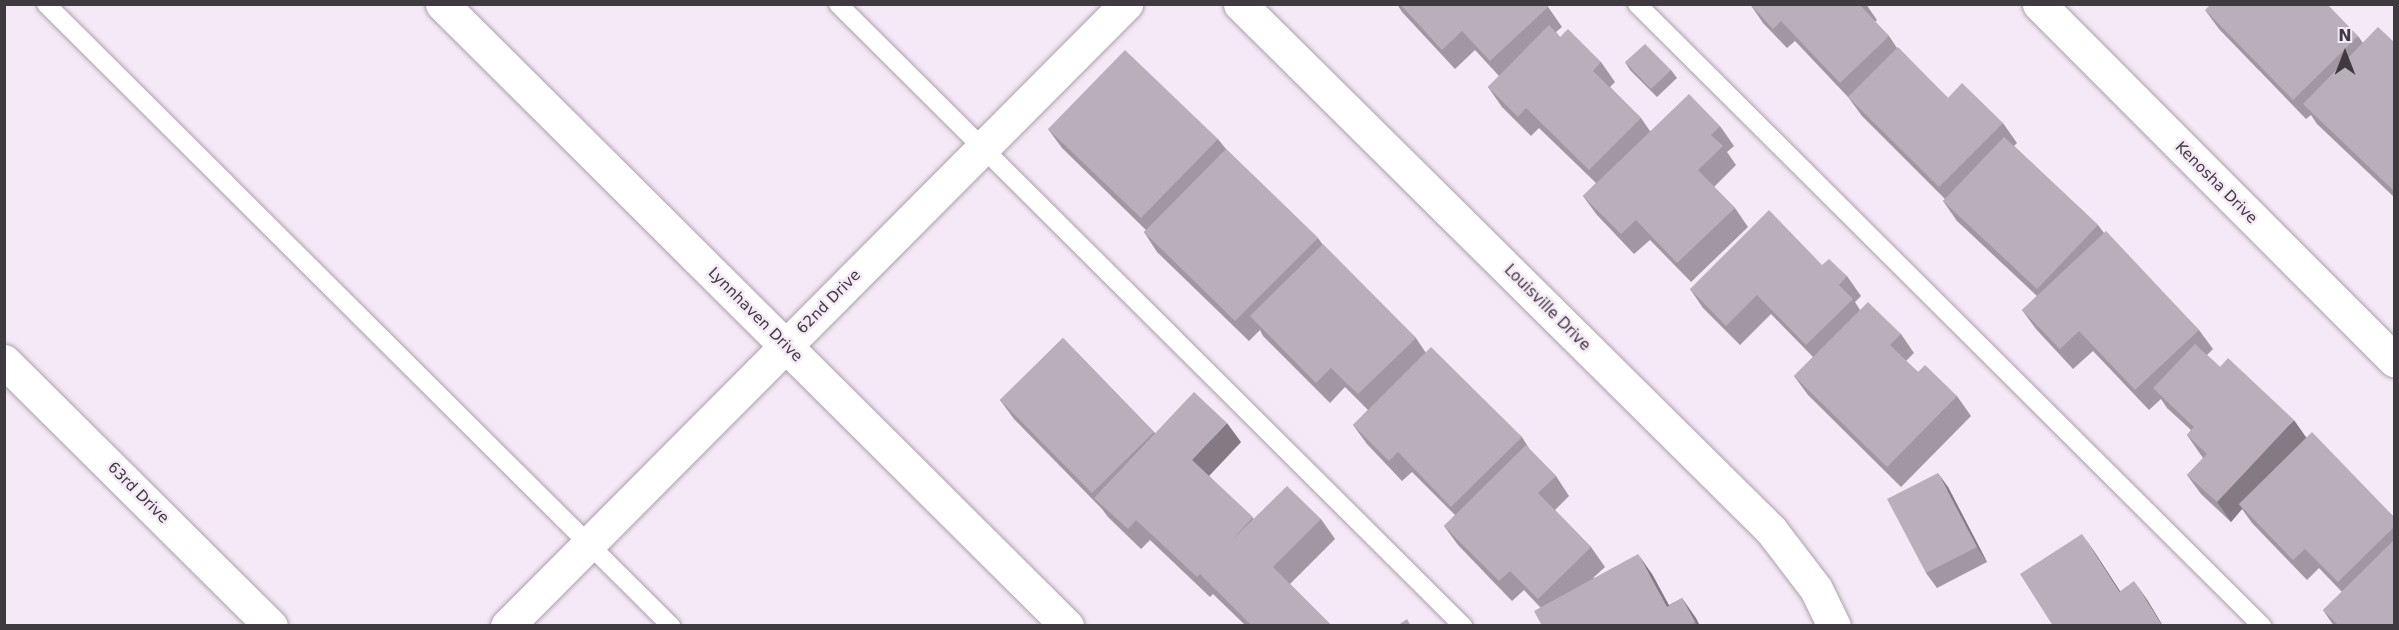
<!DOCTYPE html>
<html>
<head>
<meta charset="utf-8">
<style>
	body { margin:0 }
	#map { position:relative; width:2399px; height:630px; overflow:hidden; background:#f6e9f7; font-family:"DejaVu Sans",sans-serif }
	div>[style] { position:absolute }
	.roads { filter:drop-shadow(0 0 2px #aca0ad) drop-shadow(0 0 2px #aca0ad) }
	.service>* { height:18px; margin:-9px; padding:0 9px; transform-origin:9px; border-radius:9px; background:#fff }
	.minor>* { height:33px; margin:-16.5px; padding:0 16.5px; transform-origin:16.5px; border-radius:16.5px; background:#fff }
	.wall>* { inset:0; background:#a196a1 }
	.shaded-wall>* { inset:0; background:#837a83 }
	.building>* { inset:0; background:#bbaebb }
	span { translate:-50% -50%; white-space:nowrap; text-align:center; line-height:1.15; -webkit-text-stroke:5px #f6e9f7; paint-order:stroke }
	.street-label { font-size:15px; color:#3f3a3f }
	.frame { position:absolute; inset:0; border:6px solid #3f3a3f; pointer-events:none }
	.north { position:absolute; left:2315px; top:24px; width:60px; height:60px; -webkit-text-stroke:4px #f6e9f7; paint-order:stroke; rotate:0deg; font-size:16px; font-weight:700; line-height:24px; text-align:center; color:#3f3a3f }
	.north::after { content:''; display:block; margin:auto; width:21px; height:27px; background:#3f3a3f; clip-path:polygon(50% 0,100% 100%,50% 72%,0 100%) }
</style>
</head>
<body>
<div id="map">
	<div class="roads">
		<div class="service">
			<div style="left:46px;top:4px;width:882px;rotate:44.86deg"></div>
			<div style="left:838px;top:4px;width:882px;rotate:44.86deg"></div>
			<div style="left:1637px;top:4px;width:882px;rotate:44.86deg"></div>
		</div>
		<div class="minor">
			<div style="left:442px;top:4px;width:882px;rotate:44.86deg"></div>
			<div style="left:1240px;top:4px;width:747px;rotate:44.73deg"></div>
			<div style="left:1771px;top:530px;width:74px;rotate:52.7deg"></div>
			<div style="left:1816px;top:589px;width:41px;rotate:64.1deg"></div>
			<div style="left:2039px;top:4px;width:503px;rotate:45.08deg"></div>
			<div style="left:4px;top:361px;width:376px;rotate:44.8deg"></div>
			<div style="left:507px;top:626px;width:878px;rotate:-45.14deg"></div>
		</div>
	</div>
	<div class="wall">
		<div style="clip-path:polygon(1397px 4px,1546px 4px,1562px 27px,1556px 32px,1560px 37px,1601px 62px,1615px 82px,1610px 87px,1641px 118px,1650px 131px,1720px 126px,1734px 146px,1727px 152px,1736px 165px,1714px 187px,1735px 208px,1748px 227px,1691px 282px,1650px 240px,1634px 254px,1597px 215px,1583px 196px,1596px 183px,1539px 128px,1531px 136px,1502px 107px,1488px 87px,1499px 76px,1475px 50px,1455px 69px,1402px 12px)"></div>
		<div style="clip-path:polygon(1750px 4px,1866px 4px,1877px 20px,1875px 22px,1889px 36px,1897px 48px,1948px 98px,2003px 123px,2017px 143px,2014px 146px,2098px 225px,2104px 233px,2199px 330px,2213px 349px,2207px 355px,2220px 367px,2307px 438px,2394px 517px,2394px 626px,2334px 626px,2323px 610px,2342px 592px,2319px 568px,2307px 580px,2252px 523px,2242px 509px,2231px 522px,2201px 494px,2187px 475px,2203px 458px,2187px 435px,2191px 430px,2167px 408px,2161px 399px,2149px 410px,2093px 351px,2073px 369px,2036px 329px,2022px 310px,2037px 296px,1957px 221px,1943px 201px,1945px 199px,1862px 116px,1848px 97px,1795px 41px,1787px 48px,1763px 23px)"></div>
		<div style="clip-path:polygon(2205px 10px,2358px 36px,2363px 43px,2394px 42px,2394px 197px,2317px 124px,2311px 115px,2306px 119px,2219px 29px)"></div>
		<div style="clip-path:polygon(1625px 62px,1671px 70px,1677px 78px,1657px 97px,1630px 70px)"></div>
		<div style="clip-path:polygon(1048px 129px,1218px 139px,1226px 149px,1318px 238px,1323px 245px,1416px 338px,1426px 353px,1522px 437px,1530px 450px,1556px 476px,1569px 496px,1555px 510px,1591px 547px,1605px 567px,1593px 578px,1652px 574px,1669px 605px,1682px 598px,1700px 626px,1542px 626px,1540px 607px,1524px 590px,1512px 601px,1458px 545px,1444px 526px,1455px 515px,1412px 472px,1402px 481px,1367px 444px,1353px 425px,1368px 410px,1345px 387px,1330px 403px,1263px 336px,1260px 330px,1249px 341px,1157px 252px,1144px 232px,1146px 230px,1062px 148px)"></div>
		<div style="clip-path:polygon(1822px 265px,1847px 276px,1861px 296px,1855px 302px,1860px 310px,1901px 334px,1914px 353px,1906px 361px,1918px 372px,1957px 396px,1971px 416px,1901px 487px,1808px 395px,1794px 376px,1813px 357px,1771px 314px,1740px 345px,1703px 308px,1690px 289px)"></div>
		<div style="clip-path:polygon(1063px 338px,1155px 433px,1241px 442px,1209px 476px,1254px 519px,1321px 519px,1335px 539px,1290px 584px,1332px 626px,1246px 626px,1213px 594px,1210px 597px,1150px 540px,1141px 549px,1108px 517px,1102px 509px,1014px 419px,1000px 400px)"></div>
		<div style="clip-path:polygon(1948px 487px,1987px 562px,1937px 588px,1926px 573px)"></div>
	</div>
	<div class="shaded-wall">
		<div style="clip-path:polygon(2294px 420px,2308px 440px,2239px 504px,2242px 509px,2231px 522px,2217px 502px)"></div>
		<div style="clip-path:polygon(1227px 423px,1241px 442px,1206px 479px,1192px 460px)"></div>
		<div style="clip-path:polygon(1938px 473px,1948px 487px,1987px 562px,1977px 547px)"></div>
		<div style="clip-path:polygon(2082px 534px,2096px 554px,2133px 611px,2119px 592px)"></div>
		<div style="clip-path:polygon(1638px 554px,1652px 574px,1680px 626px,1667px 607px)"></div>
		<div style="clip-path:polygon(2134px 581px,2148px 601px,2163px 626px,2162px 626px)"></div>
		<div style="clip-path:polygon(1682px 598px,1696px 618px,1700px 626px,1698px 626px,1695px 622px)"></div>
	</div>
	<div class="building">
		<div style="clip-path:polygon(1400px 4px,1546px 4px,1548px 7px,1490px 61px,1462px 31px,1442px 50px)"></div>
		<div style="clip-path:polygon(1750px 4px,1859px 4px,1889px 36px,1840px 83px,1781px 21px,1773px 29px)"></div>
		<div style="clip-path:polygon(2211px 4px,2327px 4px,2358px 36px,2293px 100px,2205px 10px)"></div>
		<div style="clip-path:polygon(1549px 25px,1560px 37px,1568px 29px,1601px 62px,1593px 71px,1641px 118px,1589px 170px,1526px 108px,1518px 117px,1488px 87px)"></div>
		<div style="clip-path:polygon(2378px 27px,2394px 42px,2394px 191px,2303px 104px)"></div>
		<div style="clip-path:polygon(1645px 44px,1671px 70px,1651px 89px,1625px 62px)"></div>
		<div style="clip-path:polygon(1898px 47px,1948px 98px,1962px 83px,2003px 123px,1939px 187px,1848px 97px)"></div>
		<div style="clip-path:polygon(1125px 50px,1218px 139px,1141px 218px,1048px 129px)"></div>
		<div style="clip-path:polygon(1689px 94px,1720px 126px,1711px 135px,1723px 146px,1698px 170px,1735px 208px,1677px 263px,1636px 220px,1621px 234px,1583px 196px)"></div>
		<div style="clip-path:polygon(2004px 137px,2098px 225px,2037px 289px,1943px 201px)"></div>
		<div style="clip-path:polygon(1226px 149px,1318px 238px,1235px 321px,1144px 232px)"></div>
		<div style="clip-path:polygon(1769px 210px,1822px 265px,1829px 259px,1847px 276px,1839px 285px,1853px 299px,1806px 345px,1757px 295px,1726px 326px,1690px 289px)"></div>
		<div style="clip-path:polygon(2106px 231px,2199px 330px,2135px 390px,2079px 331px,2060px 349px,2022px 310px)"></div>
		<div style="clip-path:polygon(1323px 244px,1416px 338px,1358px 394px,1331px 368px,1316px 383px,1250px 316px)"></div>
		<div style="clip-path:polygon(1868px 302px,1901px 334px,1890px 345px,1918px 372px,1925px 365px,1957px 396px,1887px 467px,1794px 376px)"></div>
		<div style="clip-path:polygon(1063px 338px,1154px 432px,1092px 493px,1000px 400px)"></div>
		<div style="clip-path:polygon(2195px 344px,2220px 367px,2228px 358px,2294px 420px,2217px 502px,2187px 475px,2207px 454px,2187px 435px,2194px 427px,2153px 388px)"></div>
		<div style="clip-path:polygon(1431px 347px,1522px 437px,1451px 507px,1398px 452px,1389px 461px,1353px 425px)"></div>
		<div style="clip-path:polygon(1194px 392px,1227px 423px,1192px 460px,1253px 517px,1231px 541px,1287px 486px,1321px 519px,1273px 567px,1332px 626px,1252px 626px,1200px 574px,1197px 577px,1136px 520px,1128px 529px,1094px 498px)"></div>
		<div style="clip-path:polygon(2312px 432px,2394px 517px,2394px 527px,2338px 582px,2305px 549px,2293px 560px,2239px 504px)"></div>
		<div style="clip-path:polygon(1526px 445px,1556px 476px,1538px 493px,1591px 547px,1538px 599px,1510px 571px,1499px 581px,1444px 526px)"></div>
		<div style="clip-path:polygon(1938px 473px,1977px 547px,1926px 573px,1887px 499px)"></div>
		<div style="clip-path:polygon(2082px 534px,2119px 592px,2134px 581px,2162px 626px,2053px 626px,2020px 574px)"></div>
		<div style="clip-path:polygon(2394px 540px,2394px 626px,2339px 626px,2323px 610px)"></div>
		<div style="clip-path:polygon(1638px 554px,1667px 607px,1682px 598px,1695px 622px,1689px 626px,1542px 626px,1534px 611px)"></div>
		<div style="clip-path:polygon(1407px 619px,1411px 626px,1397px 626px)"></div>
	</div>
	<div class="street-label">
		<span style="left:2216px;top:183px;rotate:45deg">Kenosha Drive</span>
		<span style="left:829px;top:302px;rotate:-45deg">62nd Drive</span>
		<span style="left:1547px;top:308px;rotate:45deg">Louisville Drive</span>
		<span style="left:755px;top:315px;rotate:45deg">Lynnhaven Drive</span>
		<span style="left:138px;top:493px;rotate:45deg">63rd Drive</span>
	</div>
	<div class="frame"></div>
	<div class="north">N</div>
</div>
</body>
</html>
